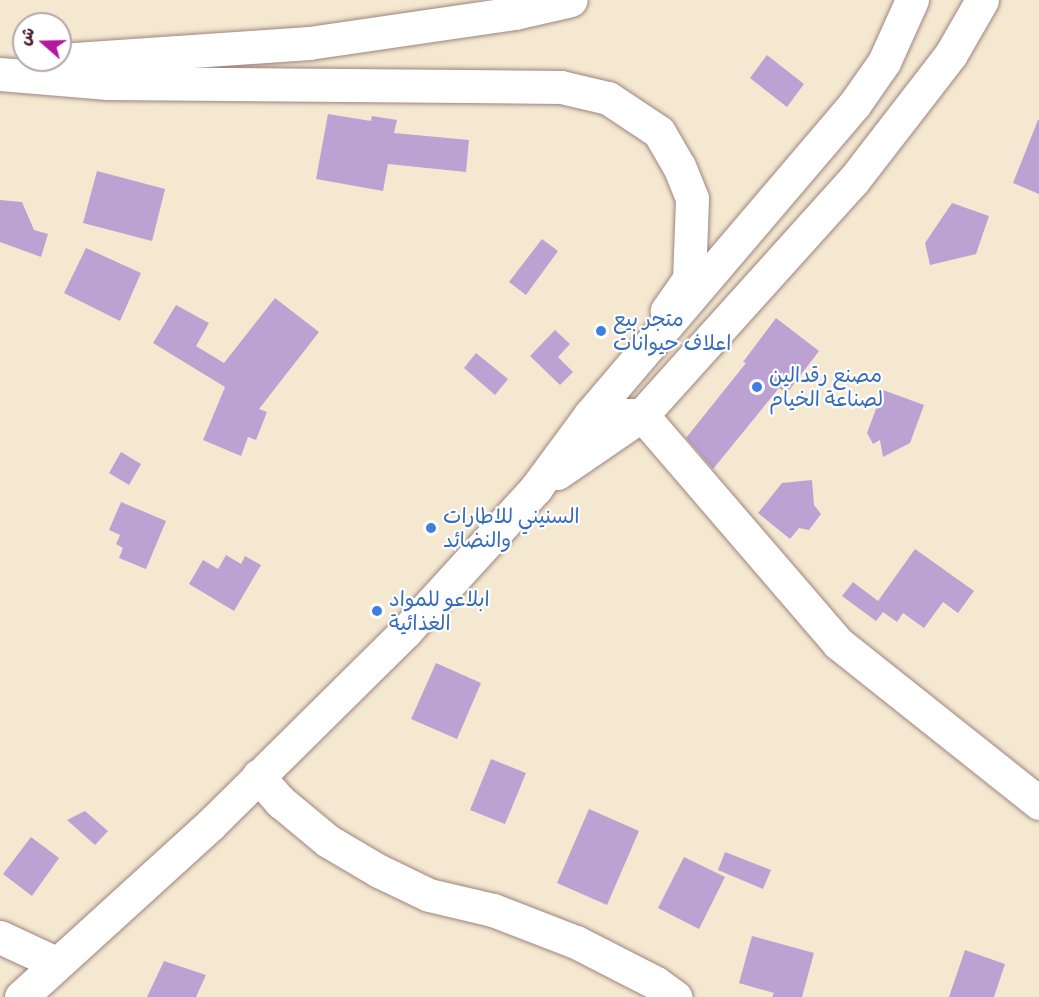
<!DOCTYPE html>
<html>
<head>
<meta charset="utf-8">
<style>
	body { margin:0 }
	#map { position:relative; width:1039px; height:997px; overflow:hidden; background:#f4e8d1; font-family:Itim,"Playpen Sans Arabic",sans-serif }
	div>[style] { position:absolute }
	.building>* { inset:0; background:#bba2d3 }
	.roads { filter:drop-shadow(0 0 2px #9f847e) drop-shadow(0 0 2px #9f847e) }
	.minor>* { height:33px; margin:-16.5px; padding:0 16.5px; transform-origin:16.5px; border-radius:16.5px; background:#fff }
	.major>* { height:33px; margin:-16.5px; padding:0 16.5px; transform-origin:16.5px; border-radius:16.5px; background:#fff }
	.dots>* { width:16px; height:16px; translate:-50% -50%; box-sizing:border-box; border:3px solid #fff; border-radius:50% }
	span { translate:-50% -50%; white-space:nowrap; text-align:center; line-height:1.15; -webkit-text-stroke:4.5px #fff; paint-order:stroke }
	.shop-label { font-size:21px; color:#366cbe }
	.left { translate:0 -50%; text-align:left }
	.north { position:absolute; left:12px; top:12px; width:60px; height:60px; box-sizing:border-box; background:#fff; border:2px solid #b7a5aa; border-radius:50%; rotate:290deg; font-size:16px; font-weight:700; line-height:24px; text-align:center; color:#4a1f2b }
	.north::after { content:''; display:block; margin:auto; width:21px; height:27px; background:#b5179e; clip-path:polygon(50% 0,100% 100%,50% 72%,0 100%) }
</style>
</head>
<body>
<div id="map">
	<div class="building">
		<div style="clip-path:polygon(767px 55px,804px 84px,787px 107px,750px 78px)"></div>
		<div style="clip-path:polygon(328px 114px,371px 121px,372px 116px,397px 120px,394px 133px,469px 140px,466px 172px,388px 164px,383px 191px,316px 179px)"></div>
		<div style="clip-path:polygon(1038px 120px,1039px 120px,1039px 194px,1013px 183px)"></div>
		<div style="clip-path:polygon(97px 171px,165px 189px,152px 241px,83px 223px)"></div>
		<div style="clip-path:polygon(0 200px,22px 202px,34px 230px,48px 234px,41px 257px,0 242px)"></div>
		<div style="clip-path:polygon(952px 203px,989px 216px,976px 254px,930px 265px,925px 243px)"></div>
		<div style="clip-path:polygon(542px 239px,558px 251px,526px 295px,509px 282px)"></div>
		<div style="clip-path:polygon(86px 248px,141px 273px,120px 321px,64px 293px)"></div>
		<div style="clip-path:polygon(275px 298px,319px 332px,259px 409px,267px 412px,256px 440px,248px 437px,241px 456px,203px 440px,225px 387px,153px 343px,176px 305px,209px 323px,196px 346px,224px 363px)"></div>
		<div style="clip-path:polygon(776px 318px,819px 351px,787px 393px,779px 388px,713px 469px,686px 438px,746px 363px,743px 362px)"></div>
		<div style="clip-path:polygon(555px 330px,570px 344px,558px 357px,573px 372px,560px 385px,530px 356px)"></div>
		<div style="clip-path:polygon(476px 353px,508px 379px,495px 395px,464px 368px)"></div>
		<div style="clip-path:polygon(883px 390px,924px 405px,910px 443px,883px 457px,880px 440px,873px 444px,867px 433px)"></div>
		<div style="clip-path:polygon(121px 452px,141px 464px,129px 485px,109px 473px)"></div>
		<div style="clip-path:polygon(812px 480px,814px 505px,821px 514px,809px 530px,799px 528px,790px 539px,758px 513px,782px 483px)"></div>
		<div style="clip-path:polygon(121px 502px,166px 521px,146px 569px,119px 558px,123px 548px,116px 544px,120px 535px,109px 530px)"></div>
		<div style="clip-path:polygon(915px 549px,974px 591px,958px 613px,943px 602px,924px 628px,903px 613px,897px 622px,883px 612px,876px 621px,842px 596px,853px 582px,878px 601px)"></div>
		<div style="clip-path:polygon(226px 555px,241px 564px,245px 556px,261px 565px,234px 611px,189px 584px,203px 560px,218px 569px)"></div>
		<div style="clip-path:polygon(436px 663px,481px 683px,457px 739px,411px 719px)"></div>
		<div style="clip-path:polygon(491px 759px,526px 773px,505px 824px,470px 810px)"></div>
		<div style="clip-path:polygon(589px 809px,639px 831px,607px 905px,557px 883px)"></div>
		<div style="clip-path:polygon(85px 811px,108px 831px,95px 845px,67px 820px)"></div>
		<div style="clip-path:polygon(31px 837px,59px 858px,32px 896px,3px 874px)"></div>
		<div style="clip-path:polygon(725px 852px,771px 870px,763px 889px,718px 870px)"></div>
		<div style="clip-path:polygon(684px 857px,725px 877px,699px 929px,658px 908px)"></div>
		<div style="clip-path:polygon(752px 936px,814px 953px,802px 997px,772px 997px,774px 993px,739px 983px)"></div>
		<div style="clip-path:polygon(965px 950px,1005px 964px,994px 997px,949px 997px)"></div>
		<div style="clip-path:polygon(164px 961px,206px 975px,196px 997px,147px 997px)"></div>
	</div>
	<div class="roads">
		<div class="minor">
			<div style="left:60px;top:60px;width:250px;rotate:-3.9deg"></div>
			<div style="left:309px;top:43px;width:208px;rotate:-8.3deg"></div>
			<div style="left:515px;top:13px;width:57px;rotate:-13.1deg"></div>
			<div style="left:0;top:74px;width:108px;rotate:4.8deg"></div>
			<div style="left:108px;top:83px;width:453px;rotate:0.5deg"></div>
			<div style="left:561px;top:87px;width:48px;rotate:13.2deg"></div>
			<div style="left:608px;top:98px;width:61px;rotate:33.7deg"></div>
			<div style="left:659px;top:132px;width:39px;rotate:60deg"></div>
			<div style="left:679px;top:166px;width:35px;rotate:68deg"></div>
			<div style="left:692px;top:199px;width:80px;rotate:92.1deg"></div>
			<div style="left:689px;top:279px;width:39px;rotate:125deg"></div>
			<div style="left:590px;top:415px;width:52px"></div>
			<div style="left:642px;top:415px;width:301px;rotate:49.3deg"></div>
			<div style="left:838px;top:643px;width:257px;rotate:38.5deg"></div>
			<div style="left:258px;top:776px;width:35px;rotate:49deg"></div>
			<div style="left:281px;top:802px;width:61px;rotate:39.7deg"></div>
			<div style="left:328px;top:841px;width:59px;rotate:30.5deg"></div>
			<div style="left:379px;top:871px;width:55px;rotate:25.6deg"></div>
			<div style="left:429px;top:895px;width:66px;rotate:13.2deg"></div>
			<div style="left:493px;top:910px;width:89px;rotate:21.1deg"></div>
			<div style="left:576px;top:942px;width:90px;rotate:27.1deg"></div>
			<div style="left:656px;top:983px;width:24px;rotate:36deg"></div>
			<div style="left:0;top:937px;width:62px;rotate:24.9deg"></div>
		</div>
		<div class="major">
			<div style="left:557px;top:473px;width:103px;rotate:-34.3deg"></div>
			<div style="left:642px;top:415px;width:315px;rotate:-48deg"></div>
			<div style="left:853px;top:181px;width:160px;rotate:-52.3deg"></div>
			<div style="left:951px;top:54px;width:62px;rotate:-60.1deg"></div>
			<div style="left:21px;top:997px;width:257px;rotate:-42.3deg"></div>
			<div style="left:211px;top:824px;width:274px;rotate:-44.7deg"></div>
			<div style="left:406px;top:631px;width:193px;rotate:-47.7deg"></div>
			<div style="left:536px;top:488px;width:91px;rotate:-53.5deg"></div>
			<div style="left:590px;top:415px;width:407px;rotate:-49.6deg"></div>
			<div style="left:854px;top:105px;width:52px;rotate:-55.1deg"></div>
			<div style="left:884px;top:62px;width:68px;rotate:-65.7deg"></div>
		</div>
	</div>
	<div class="dots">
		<div style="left:601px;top:331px;background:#3f7fe0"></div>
		<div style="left:757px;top:387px;background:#3f7fe0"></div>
		<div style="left:431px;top:528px;background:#3f7fe0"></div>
		<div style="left:377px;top:611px;background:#3f7fe0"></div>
	</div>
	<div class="shop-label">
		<span class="left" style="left:613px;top:331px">متجر بيع<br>اعلاف حيوانات</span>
		<span class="left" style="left:769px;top:387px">مصنع رقدالين<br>لصناعة الخيام</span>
		<span class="left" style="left:443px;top:528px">السنيني للاطارات<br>والنضائد</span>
		<span class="left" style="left:389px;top:611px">ابلاعو للمواد<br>الغذائية</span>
	</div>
	<div class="north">ش</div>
</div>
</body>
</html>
